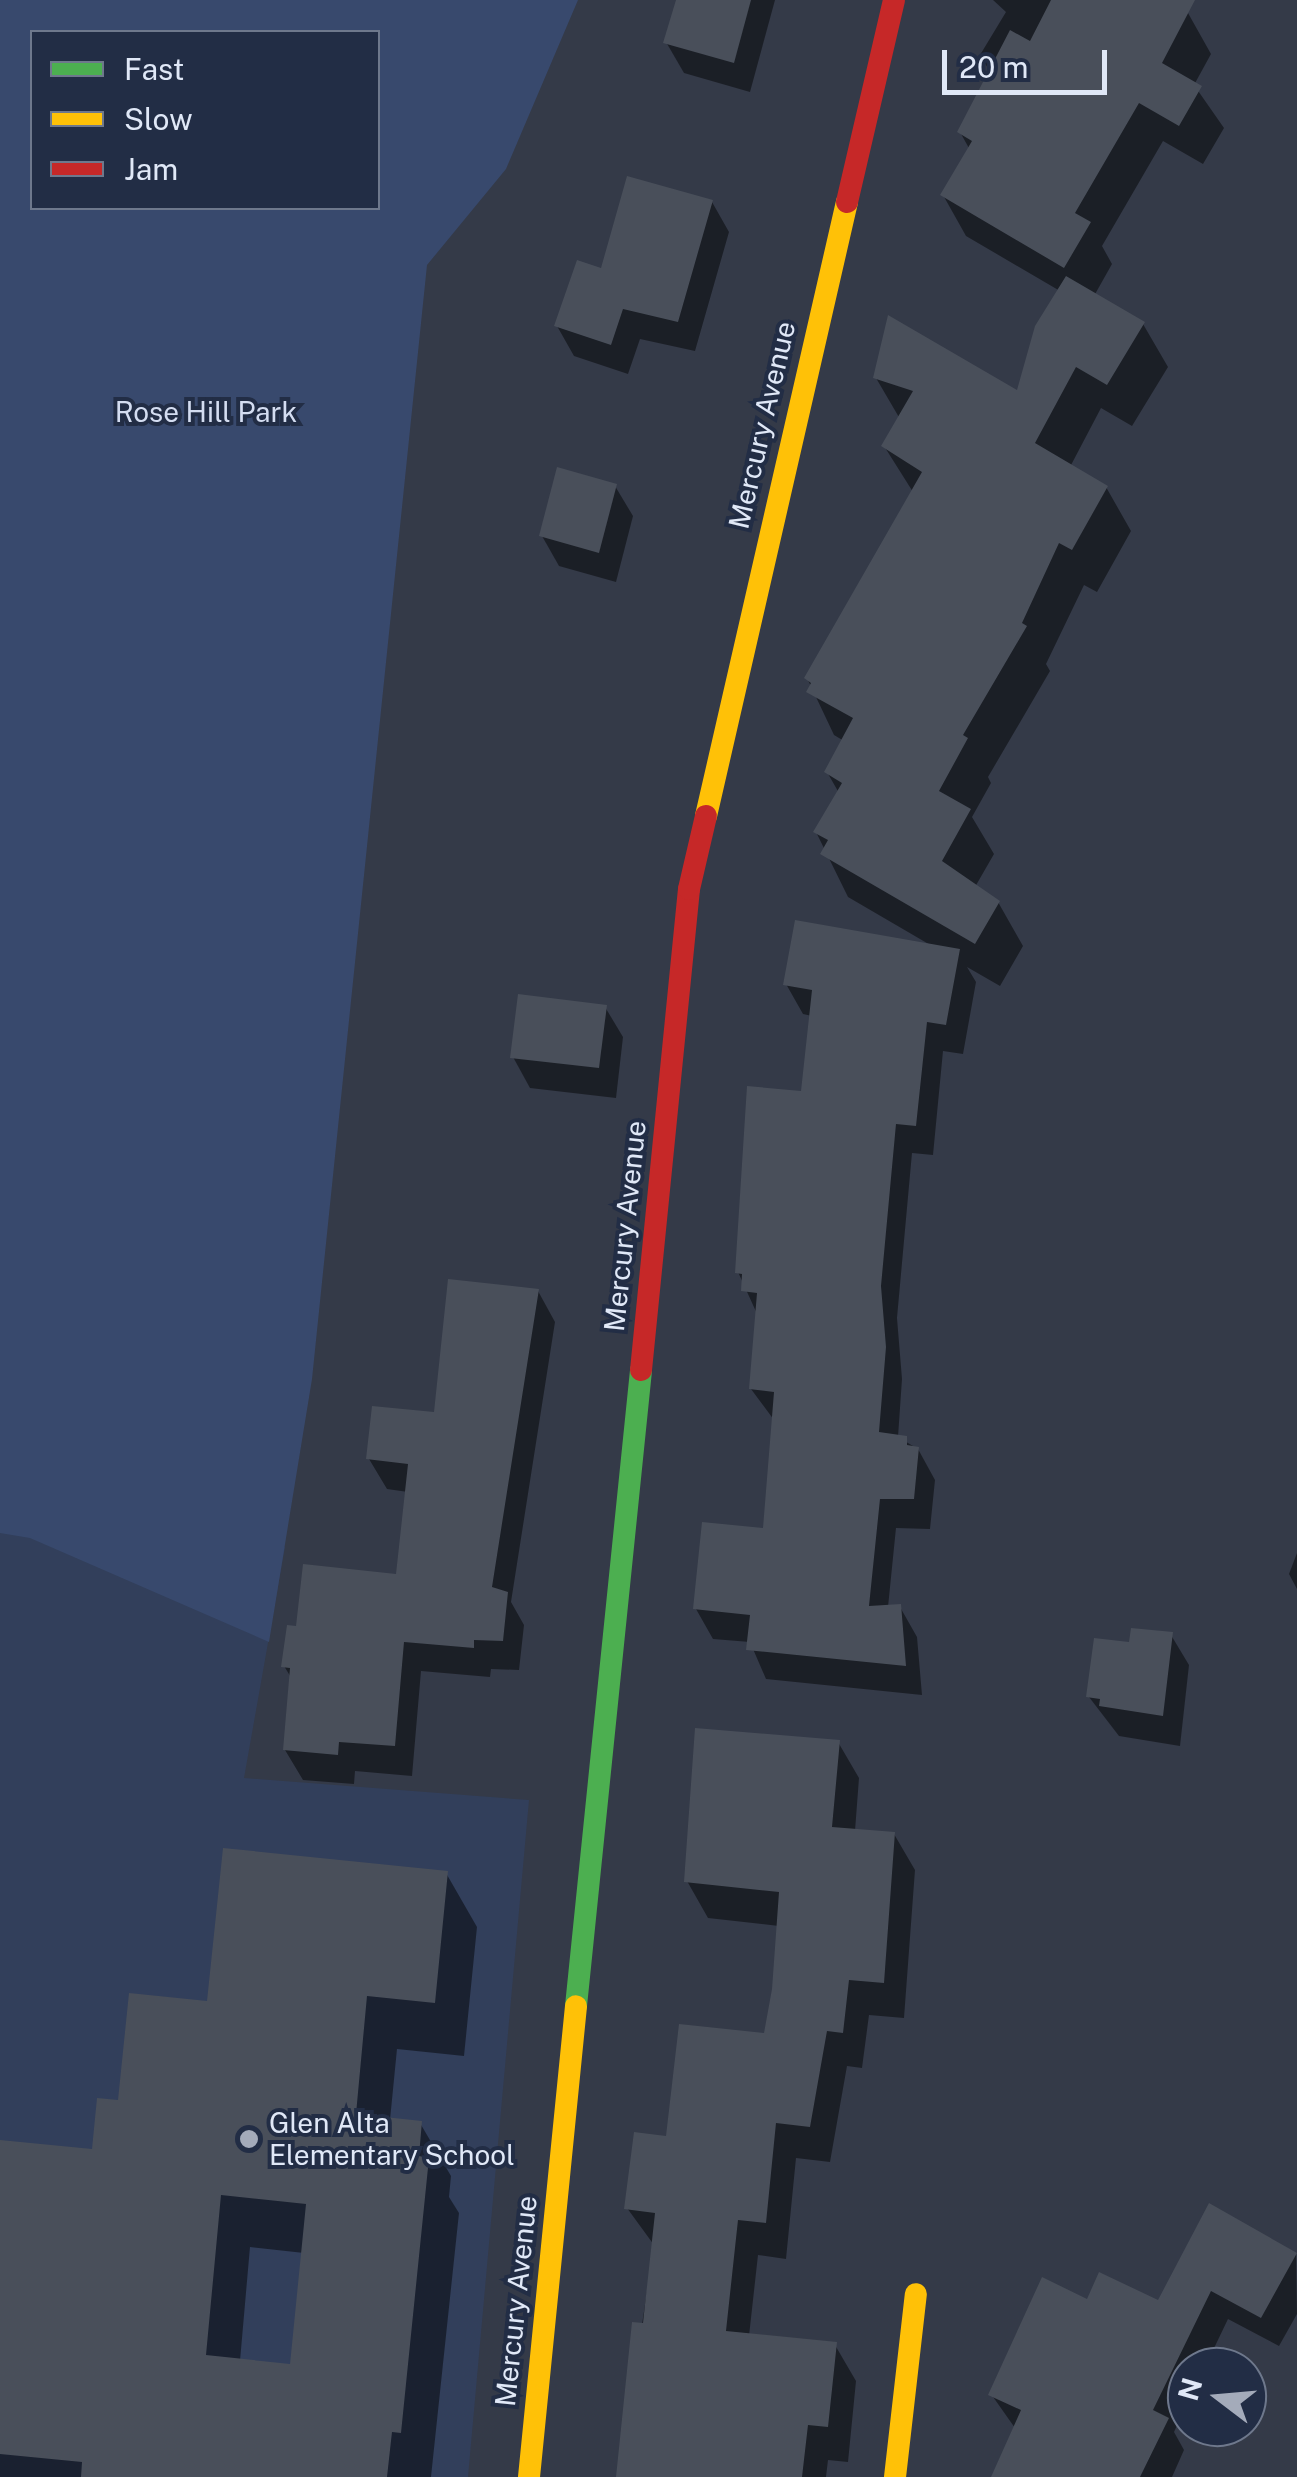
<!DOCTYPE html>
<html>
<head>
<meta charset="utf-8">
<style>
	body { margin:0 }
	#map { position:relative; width:1297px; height:2477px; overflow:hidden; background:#343a48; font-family:"Public Sans",sans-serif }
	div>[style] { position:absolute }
	.built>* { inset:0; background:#323f5b }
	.green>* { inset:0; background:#38496d }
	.shadow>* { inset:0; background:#0007 }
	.building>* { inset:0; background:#494f5a }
	.fast>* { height:22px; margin:-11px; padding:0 11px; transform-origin:11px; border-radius:11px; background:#4caf50 }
	.slow>* { height:22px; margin:-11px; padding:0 11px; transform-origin:11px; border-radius:11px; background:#ffc107 }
	.jam>* { height:22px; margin:-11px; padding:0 11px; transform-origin:11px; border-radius:11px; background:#c62828 }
	.dots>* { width:28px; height:28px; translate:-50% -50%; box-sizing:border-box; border:5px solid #222d45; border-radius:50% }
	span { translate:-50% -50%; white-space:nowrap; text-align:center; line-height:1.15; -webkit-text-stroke:8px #222d45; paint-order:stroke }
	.park-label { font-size:28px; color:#d4ddf1 }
	.street-label { font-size:28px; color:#e0e8f7 }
	.poi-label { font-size:28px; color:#e0e8f7 }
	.left { translate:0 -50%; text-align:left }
	.legend { position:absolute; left:30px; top:30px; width:350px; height:180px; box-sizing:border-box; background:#222d45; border:2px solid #6e788c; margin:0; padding:12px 18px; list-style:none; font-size:30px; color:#e0e8f7 }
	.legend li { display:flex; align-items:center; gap:20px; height:50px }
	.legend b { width:50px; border:2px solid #6e788c }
	.north { position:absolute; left:1167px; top:2347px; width:100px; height:100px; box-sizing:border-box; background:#222d45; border:2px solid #6e788c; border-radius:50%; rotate:286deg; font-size:28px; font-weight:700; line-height:40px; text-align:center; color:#e0e8f7 }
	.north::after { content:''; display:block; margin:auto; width:35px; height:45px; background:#a4abba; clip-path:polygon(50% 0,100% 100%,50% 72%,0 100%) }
	.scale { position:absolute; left:942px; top:50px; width:165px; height:45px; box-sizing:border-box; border:5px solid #e0e8f7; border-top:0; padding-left:12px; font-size:30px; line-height:35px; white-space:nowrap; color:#e0e8f7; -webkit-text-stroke:8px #222d45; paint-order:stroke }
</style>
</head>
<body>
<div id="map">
	<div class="built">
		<div style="clip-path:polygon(0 1516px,285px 1547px,244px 1778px,529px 1800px,468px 2477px,0 2477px)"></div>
	</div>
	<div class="green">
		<div style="clip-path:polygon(evenodd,0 0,578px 0,506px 169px,427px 265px,312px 1379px,269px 1642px,30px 1538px,0 1533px,0 0,32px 32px,378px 32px,378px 208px,32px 208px,32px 32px)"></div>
	</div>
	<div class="shadow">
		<div style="clip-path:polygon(678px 0,775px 0,750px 92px,684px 73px,666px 42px)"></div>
		<div style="clip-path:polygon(993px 0,1160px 0,1188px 13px,1211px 54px,1194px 85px,1224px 128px,1203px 164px,1163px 141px,1102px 246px,1112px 264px,1094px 296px,1143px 324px,1168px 367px,1132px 426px,1101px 408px,1070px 467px,1106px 487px,1131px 531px,1097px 592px,1084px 585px,1046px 664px,1050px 671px,988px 777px,991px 783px,972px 817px,994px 854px,975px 887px,998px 902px,1023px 946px,1000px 986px,967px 967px,976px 982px,963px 1054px,943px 1051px,933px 1155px,912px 1153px,897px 1318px,902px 1379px,898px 1437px,918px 1449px,935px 1480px,930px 1529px,896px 1528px,888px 1607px,900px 1607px,917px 1637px,922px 1695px,766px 1679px,750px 1642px,713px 1639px,696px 1609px,765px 1531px,774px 1420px,751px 1389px,758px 1316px,738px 1272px,803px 1094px,812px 1016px,803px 1014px,786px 984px,932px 946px,848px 897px,816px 832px,839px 793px,827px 772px,844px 741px,834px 735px,807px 678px,913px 492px,884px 446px,900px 419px,876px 378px,1019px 394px,1060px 291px,966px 236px,943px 195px,970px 150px,960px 132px,992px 75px,980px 55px,1006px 12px)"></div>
		<div style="clip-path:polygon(712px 202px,729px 232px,695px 351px,640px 339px,628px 374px,574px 356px,557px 326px,602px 271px)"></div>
		<div style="clip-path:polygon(615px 486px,633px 516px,616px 582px,559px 566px,542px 536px)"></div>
		<div style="clip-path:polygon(605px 1007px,623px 1037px,616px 1098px,530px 1088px,513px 1057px)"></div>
		<div style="clip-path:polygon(538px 1291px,555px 1322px,511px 1602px,524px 1625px,519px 1670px,491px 1669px,490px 1677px,421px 1671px,412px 1776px,355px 1771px,354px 1784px,303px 1780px,285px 1750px,292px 1679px,284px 1666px,299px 1629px,398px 1577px,408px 1492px,387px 1489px,369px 1459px,436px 1415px)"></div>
		<div style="clip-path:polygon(1297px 1553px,1297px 1589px,1289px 1574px)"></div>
		<div style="clip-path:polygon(1171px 1635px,1189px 1665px,1180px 1746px,1119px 1736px,1089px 1697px,1131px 1644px)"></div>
		<div style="clip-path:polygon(838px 1742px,859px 1778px,855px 1831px,894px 1834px,915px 1870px,904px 2018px,869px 2015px,862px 2068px,847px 2066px,830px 2162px,796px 2158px,786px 2259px,758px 2255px,749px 2336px,835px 2345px,856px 2381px,848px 2462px,828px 2460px,826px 2477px,619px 2477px,654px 2245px,627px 2208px,668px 2139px,766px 2036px,775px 1990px,779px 1926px,708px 1918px,687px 1881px)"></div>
		<div style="clip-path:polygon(evenodd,446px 1873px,477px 1927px,464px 2056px,397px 2049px,390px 2120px,420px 2123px,451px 2176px,449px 2197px,459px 2213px,431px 2477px,0 2477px,0 2142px,94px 2151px,120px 2103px,209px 2004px,446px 1873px,250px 2247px,304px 2253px,292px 2366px,240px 2361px,250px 2247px)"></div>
		<div style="clip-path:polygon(1296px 2253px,1297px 2314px,1279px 2346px,1228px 2319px,1205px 2367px,1187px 2367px,1187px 2404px,1174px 2432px,1184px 2450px,1172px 2477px,993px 2477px,1015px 2428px,991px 2394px,1088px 2302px,1159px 2303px)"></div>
	</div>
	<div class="building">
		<div style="clip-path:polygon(676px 0,751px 0,734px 63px,663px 43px)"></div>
		<div style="clip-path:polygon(1051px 0,1195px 0,1162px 63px,1202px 86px,1179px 126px,1139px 103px,1075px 213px,1091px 222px,1064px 268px,940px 195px,972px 141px,957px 132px,1010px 30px,1030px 41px)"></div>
		<div style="clip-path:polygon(627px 176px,713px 200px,678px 322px,623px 309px,611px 345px,554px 326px,577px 260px,601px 268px)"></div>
		<div style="clip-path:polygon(1066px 276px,1145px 322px,1107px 385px,1076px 367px,1035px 443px,1108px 486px,1072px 550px,1059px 543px,1022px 623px,1027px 626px,963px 735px,968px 738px,939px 791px,971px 809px,942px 861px,1000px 901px,975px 944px,820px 854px,828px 840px,813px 832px,842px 783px,824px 772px,853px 718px,806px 692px,811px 683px,804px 678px,922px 472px,881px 446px,913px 391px,873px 378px,888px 315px,1017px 390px,1035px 326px)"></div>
		<div style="clip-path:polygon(557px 467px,617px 484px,599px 553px,539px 536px)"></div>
		<div style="clip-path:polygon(795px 920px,960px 949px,946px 1025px,927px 1022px,916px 1126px,896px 1124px,881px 1286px,886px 1347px,879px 1432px,907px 1436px,907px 1445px,919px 1447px,914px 1499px,880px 1499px,869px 1606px,901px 1604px,906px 1666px,746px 1650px,750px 1615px,693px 1609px,702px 1522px,763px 1528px,774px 1392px,749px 1389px,757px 1293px,741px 1291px,742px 1274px,735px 1273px,747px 1086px,801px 1091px,812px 990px,783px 985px)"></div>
		<div style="clip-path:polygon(518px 994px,607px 1005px,599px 1068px,510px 1058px)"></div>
		<div style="clip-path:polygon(448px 1279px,539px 1289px,492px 1587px,508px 1592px,503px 1641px,474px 1640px,474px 1648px,404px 1642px,395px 1746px,339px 1742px,338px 1755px,283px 1750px,290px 1668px,281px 1667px,287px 1625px,296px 1626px,303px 1564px,396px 1574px,408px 1464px,366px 1459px,372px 1406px,434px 1412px)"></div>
		<div style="clip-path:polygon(1131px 1628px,1173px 1632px,1163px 1716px,1099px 1706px,1100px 1699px,1086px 1697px,1094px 1638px,1129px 1642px)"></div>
		<div style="clip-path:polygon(695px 1728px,840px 1740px,832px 1827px,895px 1832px,884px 1983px,849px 1980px,843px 2033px,827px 2031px,810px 2127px,776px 2123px,766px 2223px,738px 2220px,726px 2331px,837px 2342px,828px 2427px,808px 2425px,802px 2477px,616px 2477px,632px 2322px,643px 2323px,655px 2213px,624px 2209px,634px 2132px,666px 2136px,679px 2024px,764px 2033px,772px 1989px,779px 1892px,684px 1882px)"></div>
		<div style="clip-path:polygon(evenodd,223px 1848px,448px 1871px,435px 2003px,367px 1996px,356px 2114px,422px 2121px,419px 2156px,429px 2158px,401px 2433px,392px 2432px,387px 2477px,81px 2477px,82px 2462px,0 2454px,0 2140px,92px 2149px,97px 2098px,118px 2100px,129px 1993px,207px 2001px,223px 1848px,221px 2195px,306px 2204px,290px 2364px,206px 2355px,221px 2195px)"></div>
		<div style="clip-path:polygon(1209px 2203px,1297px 2253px,1261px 2318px,1211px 2291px,1153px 2410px,1169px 2418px,1140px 2477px,991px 2477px,1021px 2410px,988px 2395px,1042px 2277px,1087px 2299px,1099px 2272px,1158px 2300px)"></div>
	</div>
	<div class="fast">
		<div style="left:576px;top:2006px;width:639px;rotate:-84.16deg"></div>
	</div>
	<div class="slow">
		<div style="left:706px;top:816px;width:630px;rotate:-77.07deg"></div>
		<div style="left:529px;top:2477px;width:473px;rotate:-84.3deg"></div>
		<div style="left:895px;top:2477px;width:184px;rotate:-83.5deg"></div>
	</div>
	<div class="jam">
		<div style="left:847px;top:202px;width:207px;rotate:-76.9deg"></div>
		<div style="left:641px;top:1370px;width:483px;rotate:-84.3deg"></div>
		<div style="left:689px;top:889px;width:75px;rotate:-76.9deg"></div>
	</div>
	<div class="dots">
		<div style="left:249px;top:2139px;background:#a4abba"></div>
	</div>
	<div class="park-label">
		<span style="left:206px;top:412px">Rose Hill Park</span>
	</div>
	<div class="street-label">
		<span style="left:762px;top:425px;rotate:-77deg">Mercury Avenue</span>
		<span style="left:625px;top:1226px;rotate:-84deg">Mercury Avenue</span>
		<span style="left:516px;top:2301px;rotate:-84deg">Mercury Avenue</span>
	</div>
	<div class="poi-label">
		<span class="left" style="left:269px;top:2139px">Glen Alta<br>Elementary School</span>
	</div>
	<ul class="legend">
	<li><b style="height:12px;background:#4caf50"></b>Fast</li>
	<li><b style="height:12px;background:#ffc107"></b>Slow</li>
	<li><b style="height:12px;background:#c62828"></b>Jam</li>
	</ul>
	<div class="north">N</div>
	<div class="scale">20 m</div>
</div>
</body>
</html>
